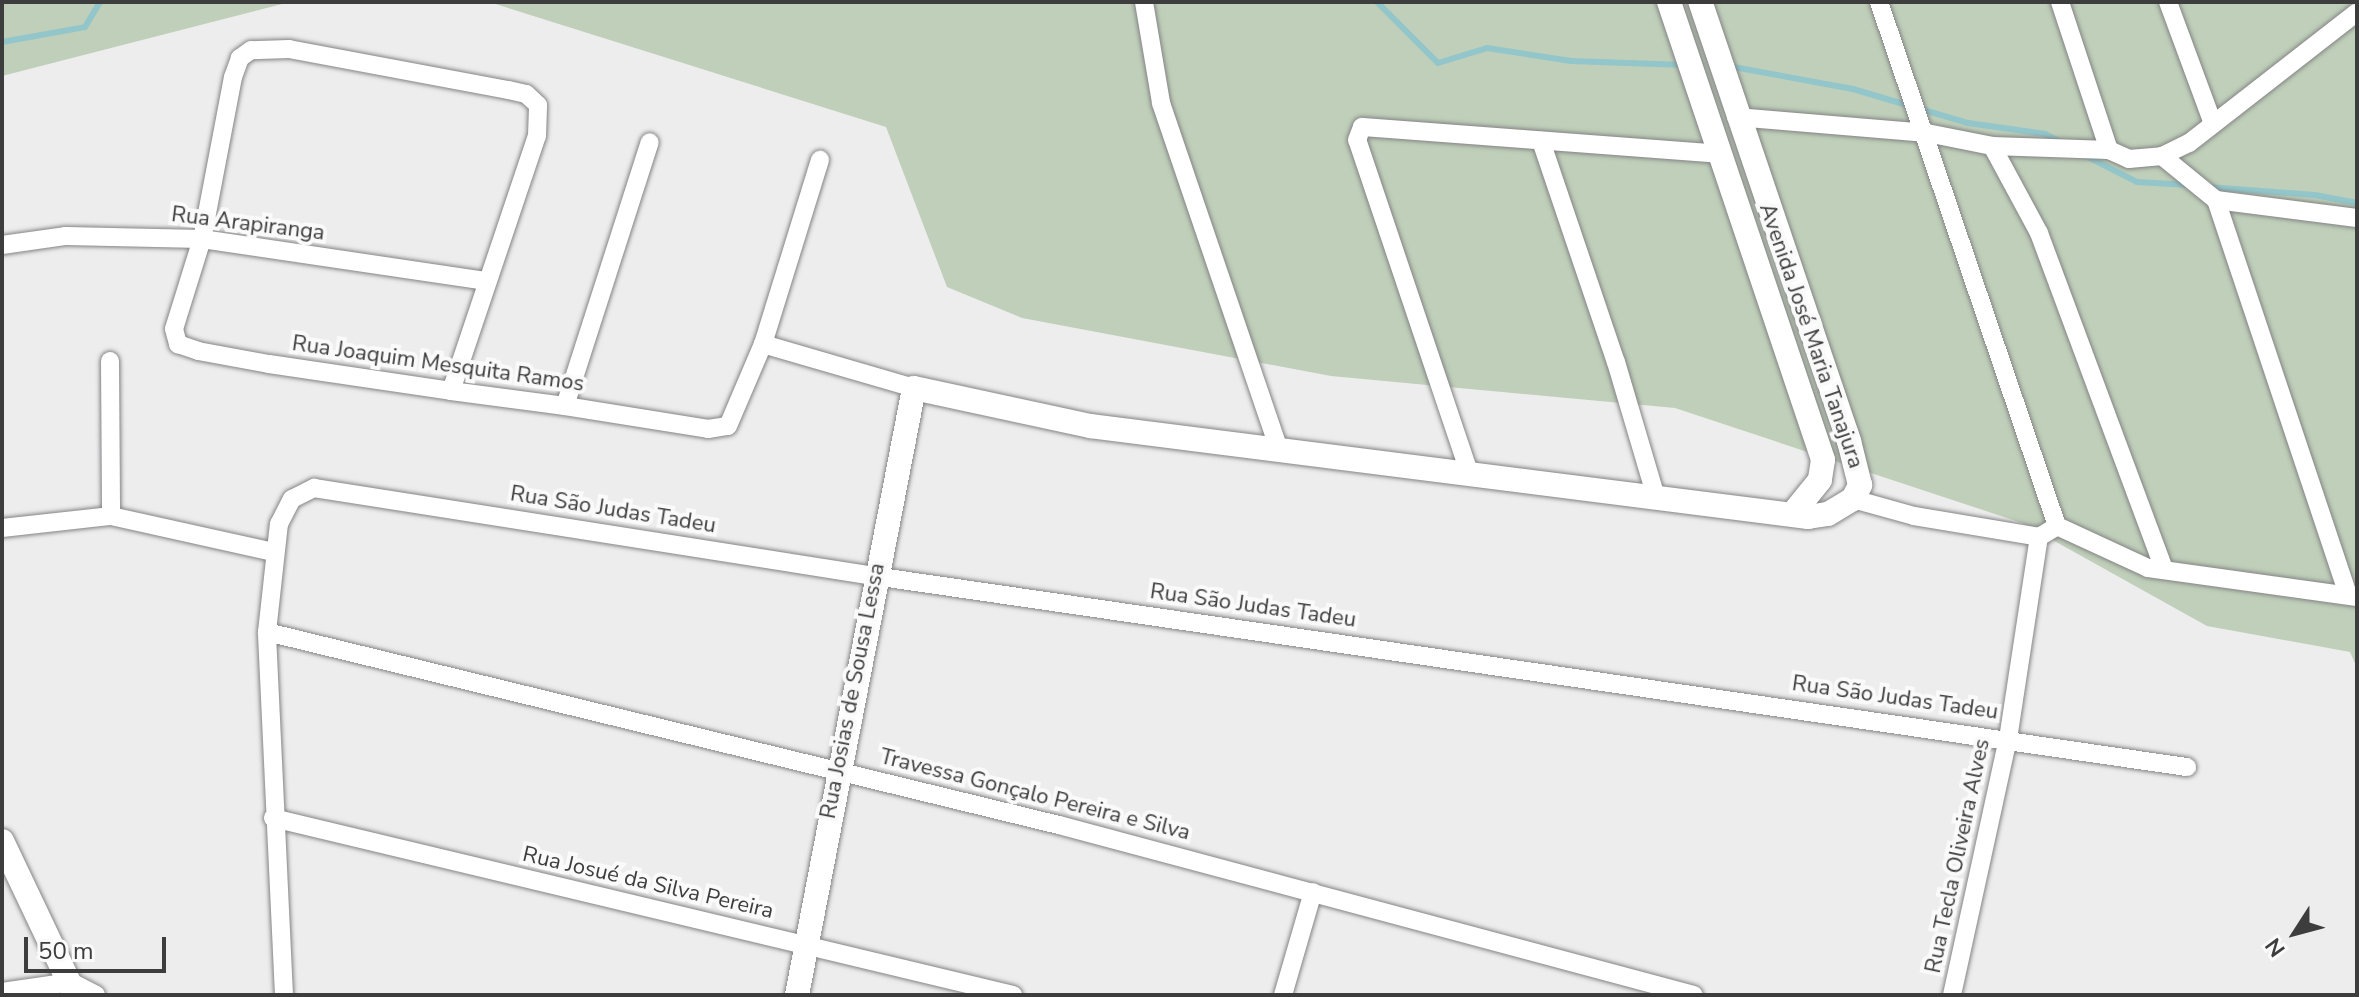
<!DOCTYPE html>
<html>
<head>
<meta charset="utf-8">
<style>
	body { margin:0 }
	#map { position:relative; width:2359px; height:997px; overflow:hidden; background:#ededee; font-family:"Nunito Sans",sans-serif }
	div>[style] { position:absolute }
	.green>* { inset:0; background:#bfcfb9 }
	.stream>* { height:6px; margin:-3px; padding:0 3px; transform-origin:3px; border-radius:3px; background:#92c6ca }
	.roads { filter:drop-shadow(0 0 2px #848485) drop-shadow(0 0 2px #848485) }
	.minor>* { height:18px; margin:-9px; padding:0 9px; transform-origin:9px; border-radius:9px; background:#fff }
	.tertiary>* { height:24px; margin:-12px; padding:0 12px; transform-origin:12px; border-radius:12px; background:#fff }
	span { translate:-50% -50%; white-space:nowrap; text-align:center; line-height:1.15; -webkit-text-stroke:8px #fafafb; paint-order:stroke }
	.street-label { font-size:22px; color:#3d3d3d }
	.frame { position:absolute; inset:0; border:4px solid #3d3d3d; pointer-events:none }
	.north { position:absolute; left:2255px; top:893px; width:80px; height:80px; -webkit-text-stroke:6px #fafafb; paint-order:stroke; rotate:234deg; font-size:22px; font-weight:700; line-height:32px; text-align:center; color:#3d3d3d }
	.north::after { content:''; display:block; margin:auto; width:28px; height:36px; background:#3d3d3d; clip-path:polygon(50% 0,100% 100%,50% 72%,0 100%) }
	.scale { position:absolute; left:24px; top:937px; width:142px; height:36px; box-sizing:border-box; border:4px solid #3d3d3d; border-top:0; padding-left:10px; font-size:24px; line-height:28px; white-space:nowrap; color:#3d3d3d; -webkit-text-stroke:6px #fafafb; paint-order:stroke }
</style>
</head>
<body>
<div id="map">
	<div class="green">
		<div style="clip-path:polygon(2px 2px,290px 2px,2px 76px)"></div>
		<div style="clip-path:polygon(489px 2px,2357px 2px,2357px 668px,2350px 652px,2207px 626px,2022px 523px,1675px 408px,1331px 376px,1022px 318px,947px 287px,886px 127px)"></div>
	</div>
	<div class="stream">
		<div style="left:1377px;top:2px;width:86px;rotate:45deg"></div>
		<div style="left:1438px;top:63px;width:51px;rotate:-17deg"></div>
		<div style="left:1487px;top:48px;width:85px;rotate:8.8deg"></div>
		<div style="left:1571px;top:61px;width:114px;rotate:2deg"></div>
		<div style="left:2px;top:42px;width:84px;rotate:-10.2deg"></div>
		<div style="left:85px;top:27px;width:29px;rotate:-59deg"></div>
		<div style="left:1728px;top:66px;width:127px;rotate:10.4deg"></div>
		<div style="left:1853px;top:89px;width:120px;rotate:16.5deg"></div>
		<div style="left:1968px;top:123px;width:78px;rotate:8.1deg"></div>
		<div style="left:2045px;top:134px;width:16px;rotate:27deg"></div>
		<div style="left:2086px;top:156px;width:57px;rotate:27deg"></div>
		<div style="left:2137px;top:182px;width:52px;rotate:3.3deg"></div>
		<div style="left:2208px;top:187px;width:107px;rotate:4.3deg"></div>
		<div style="left:2315px;top:195px;width:43px;rotate:10.8deg"></div>
	</div>
	<div class="roads">
		<div class="minor">
			<div style="left:1144px;top:2px;width:102px;rotate:80.4deg"></div>
			<div style="left:1161px;top:103px;width:367px;rotate:71.2deg"></div>
			<div style="left:1879px;top:2px;width:553px;rotate:71.24deg"></div>
			<div style="left:2060px;top:2px;width:156px;rotate:71.7deg"></div>
			<div style="left:2168px;top:2px;width:127px;rotate:69.7deg"></div>
			<div style="left:1736px;top:117px;width:192px;rotate:4.8deg"></div>
			<div style="left:1927px;top:133px;width:66px;rotate:11.3deg"></div>
			<div style="left:1992px;top:146px;width:117px;rotate:2deg"></div>
			<div style="left:2109px;top:150px;width:22px;rotate:24deg"></div>
			<div style="left:2129px;top:159px;width:33px;rotate:-5deg"></div>
			<div style="left:2162px;top:156px;width:30px;rotate:-26deg"></div>
			<div style="left:2189px;top:143px;width:213px;rotate:-37.9deg"></div>
			<div style="left:1541px;top:141px;width:233px;rotate:71.3deg"></div>
			<div style="left:1616px;top:362px;width:138px;rotate:73.5deg"></div>
			<div style="left:1992px;top:146px;width:99px;rotate:61.6deg"></div>
			<div style="left:2039px;top:233px;width:359px;rotate:69.6deg"></div>
			<div style="left:2162px;top:156px;width:70px;rotate:39.2deg"></div>
			<div style="left:2216px;top:200px;width:142px;rotate:7.3deg"></div>
			<div style="left:2216px;top:200px;width:416px;rotate:71.5deg"></div>
			<div style="left:2px;top:245px;width:65px;rotate:-8deg"></div>
			<div style="left:66px;top:236px;width:136px;rotate:1.3deg"></div>
			<div style="left:202px;top:239px;width:288px;rotate:8.4deg"></div>
			<div style="left:763px;top:344px;width:157px;rotate:16.2deg"></div>
			<div style="left:110px;top:361px;width:155px;rotate:89.6deg"></div>
			<div style="left:451px;top:391px;width:269px;rotate:-71.4deg"></div>
			<div style="left:537px;top:136px;width:31px;rotate:-88deg"></div>
			<div style="left:538px;top:105px;width:16px;rotate:-137deg"></div>
			<div style="left:526px;top:94px;width:18px;rotate:-167deg"></div>
			<div style="left:508px;top:90px;width:223px;rotate:-169.4deg"></div>
			<div style="left:289px;top:49px;width:38px;rotate:178deg"></div>
			<div style="left:251px;top:50px;width:14px;rotate:144deg"></div>
			<div style="left:240px;top:58px;width:20px;rotate:110deg"></div>
			<div style="left:233px;top:77px;width:165px;rotate:100.8deg"></div>
			<div style="left:202px;top:239px;width:94px;rotate:107.3deg"></div>
			<div style="left:174px;top:329px;width:16px;rotate:75deg"></div>
			<div style="left:178px;top:344px;width:21px;rotate:19deg"></div>
			<div style="left:198px;top:351px;width:72px;rotate:10.4deg"></div>
			<div style="left:269px;top:364px;width:184px;rotate:8.4deg"></div>
			<div style="left:451px;top:391px;width:115px;rotate:7.5deg"></div>
			<div style="left:565px;top:406px;width:145px;rotate:9.1deg"></div>
			<div style="left:708px;top:429px;width:20px;rotate:-9deg"></div>
			<div style="left:728px;top:426px;width:89px;rotate:-66.9deg"></div>
			<div style="left:763px;top:344px;width:193px;rotate:-72.8deg"></div>
			<div style="left:565px;top:406px;width:277px;rotate:-72.2deg"></div>
			<div style="left:1469px;top:472px;width:350px;rotate:-108.6deg"></div>
			<div style="left:1357px;top:140px;width:14px;rotate:-69deg"></div>
			<div style="left:1362px;top:127px;width:359px;rotate:4.3deg"></div>
			<div style="left:1853px;top:499px;width:63px;rotate:15.6deg"></div>
			<div style="left:1914px;top:516px;width:127px;rotate:9.5deg"></div>
			<div style="left:2039px;top:537px;width:21px;rotate:-31deg"></div>
			<div style="left:2057px;top:526px;width:100px;rotate:24.8deg"></div>
			<div style="left:2148px;top:568px;width:211px;rotate:7.9deg"></div>
			<div style="left:2px;top:528px;width:110px;rotate:-6.3deg"></div>
			<div style="left:111px;top:516px;width:167px;rotate:12.5deg"></div>
			<div style="left:267px;top:632px;width:815px;rotate:13.7deg"></div>
			<div style="left:1059px;top:825px;width:657px;rotate:14.99deg"></div>
			<div style="left:273px;top:818px;width:761px;rotate:13.45deg"></div>
			<div style="left:2px;top:992px;width:70px;rotate:-8.2deg"></div>
			<div style="left:71px;top:982px;width:28px;rotate:27deg"></div>
			<div style="left:284px;top:995px;width:363px;rotate:-92.7deg"></div>
			<div style="left:267px;top:632px;width:109px;rotate:-83.7deg"></div>
			<div style="left:279px;top:524px;width:28px;rotate:-63deg"></div>
			<div style="left:292px;top:499px;width:25px;rotate:-27deg"></div>
			<div style="left:314px;top:488px;width:567px;rotate:8.93deg"></div>
			<div style="left:874px;top:576px;width:1327px;rotate:8.28deg"></div>
			<div style="left:1283px;top:995px;width:107px;rotate:-73.8deg"></div>
			<div style="left:1952px;top:995px;width:262px;rotate:-77.7deg"></div>
			<div style="left:2008px;top:739px;width:204px;rotate:-81.3deg"></div>
		</div>
		<div class="tertiary">
			<div style="left:1669px;top:2px;width:483px;rotate:71.4deg"></div>
			<div style="left:1823px;top:460px;width:20px;rotate:99deg"></div>
			<div style="left:1820px;top:480px;width:41px;rotate:129.1deg"></div>
			<div style="left:2px;top:841px;width:170px;rotate:64.6deg"></div>
			<div style="left:797px;top:995px;width:618px;rotate:-79.09deg"></div>
			<div style="left:914px;top:388px;width:180px;rotate:12.2deg"></div>
			<div style="left:1090px;top:426px;width:724px;rotate:7.22deg"></div>
			<div style="left:1808px;top:517px;width:20px;rotate:-9deg"></div>
			<div style="left:1828px;top:514px;width:29px;rotate:-31deg"></div>
			<div style="left:1853px;top:499px;width:16px;rotate:-63deg"></div>
			<div style="left:1860px;top:485px;width:45px;rotate:-104deg"></div>
			<div style="left:1849px;top:441px;width:464px;rotate:-108.7deg"></div>
		</div>
	</div>
	<div class="street-label">
		<span style="left:248px;top:224px;rotate:7deg">Rua Arapiranga</span>
		<span style="left:1811px;top:336px;rotate:71deg">Avenida José Maria Tanajura</span>
		<span style="left:438px;top:364px;rotate:8deg">Rua Joaquim Mesquita Ramos</span>
		<span style="left:613px;top:510px;rotate:9deg">Rua São Judas Tadeu</span>
		<span style="left:1253px;top:606px;rotate:8deg">Rua São Judas Tadeu</span>
		<span style="left:853px;top:691px;rotate:-79deg">Rua Josias de Sousa Lessa</span>
		<span style="left:1895px;top:698px;rotate:8deg">Rua São Judas Tadeu</span>
		<span style="left:1035px;top:795px;rotate:14deg">Travessa Gonçalo Pereira e Silva</span>
		<span style="left:1958px;top:856px;rotate:-78deg">Rua Tecla Oliveira Alves</span>
		<span style="left:648px;top:883px;rotate:13deg">Rua Josué da Silva Pereira</span>
	</div>
	<div class="frame"></div>
	<div class="north">N</div>
	<div class="scale">50 m</div>
</div>
</body>
</html>
